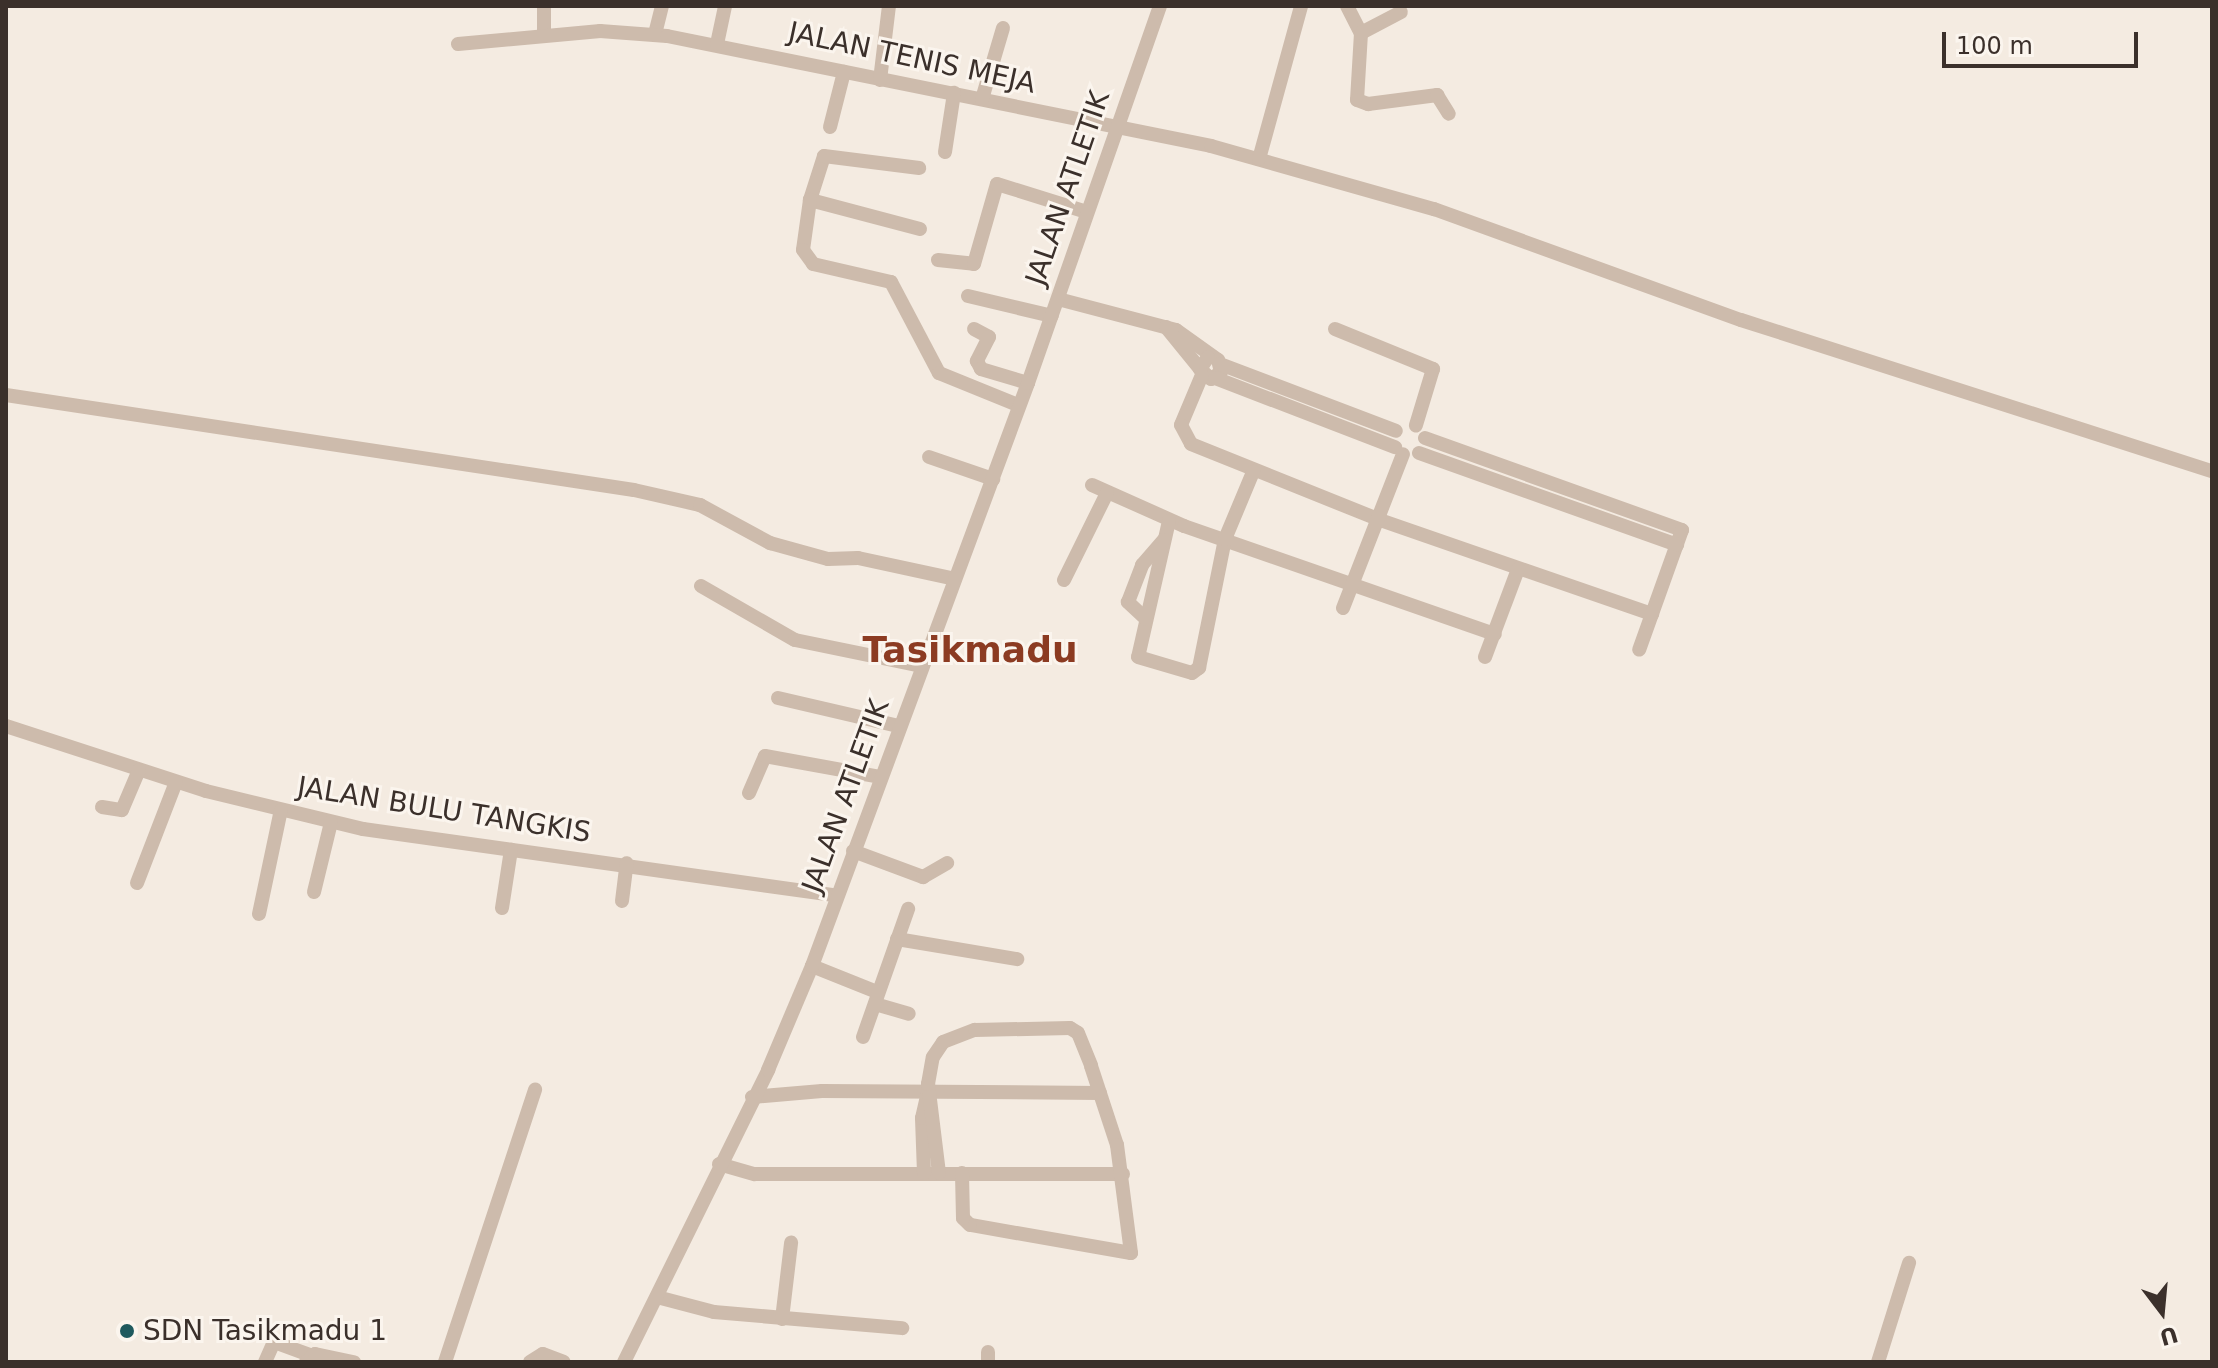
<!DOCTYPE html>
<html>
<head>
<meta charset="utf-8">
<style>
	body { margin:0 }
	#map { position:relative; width:2218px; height:1368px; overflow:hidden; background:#f4ebe1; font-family:"DejaVu Sans",sans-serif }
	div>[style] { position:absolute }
	.minor>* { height:14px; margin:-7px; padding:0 7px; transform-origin:7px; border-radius:7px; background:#cdbbac }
	.dots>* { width:22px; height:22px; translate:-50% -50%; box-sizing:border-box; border:4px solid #fbf5ee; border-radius:50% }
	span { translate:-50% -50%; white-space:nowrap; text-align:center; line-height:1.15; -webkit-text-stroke:6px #fbf5ee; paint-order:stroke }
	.street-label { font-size:28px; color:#3b302b }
	.poi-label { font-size:28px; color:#3b302b }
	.left { translate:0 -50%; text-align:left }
	.district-label { font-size:36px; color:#8c3b22; font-weight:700 }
	.frame { position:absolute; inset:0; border:8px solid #3b302b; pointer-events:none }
	.north { position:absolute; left:2122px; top:1272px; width:80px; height:80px; -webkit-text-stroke:6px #fbf5ee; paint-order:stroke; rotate:164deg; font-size:22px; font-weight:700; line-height:32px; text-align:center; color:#3b302b }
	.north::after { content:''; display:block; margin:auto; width:28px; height:36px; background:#3b302b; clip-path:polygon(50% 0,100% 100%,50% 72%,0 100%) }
	.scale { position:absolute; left:1942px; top:32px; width:196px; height:36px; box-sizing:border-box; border:4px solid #3b302b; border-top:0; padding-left:10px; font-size:24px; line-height:28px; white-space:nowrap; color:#3b302b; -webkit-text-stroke:6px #fbf5ee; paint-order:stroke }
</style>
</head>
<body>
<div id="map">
	<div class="minor">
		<div style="left:1347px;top:6px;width:30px;rotate:63deg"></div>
		<div style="left:1361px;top:33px;width:67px;rotate:93.4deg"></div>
		<div style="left:1357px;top:100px;width:12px;rotate:20deg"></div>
		<div style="left:1368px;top:104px;width:70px;rotate:-7.4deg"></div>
		<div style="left:1437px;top:95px;width:22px;rotate:58deg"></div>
		<div style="left:1361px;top:33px;width:45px;rotate:-27.7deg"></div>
		<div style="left:655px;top:34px;width:29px;rotate:-76deg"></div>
		<div style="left:544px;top:35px;width:29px;rotate:-90deg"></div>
		<div style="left:458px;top:44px;width:143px;rotate:-5.2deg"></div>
		<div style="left:600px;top:31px;width:67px;rotate:4.3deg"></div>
		<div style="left:667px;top:36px;width:555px;rotate:11.43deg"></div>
		<div style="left:1211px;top:146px;width:232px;rotate:15.8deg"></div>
		<div style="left:1434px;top:209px;width:326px;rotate:19.9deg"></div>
		<div style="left:1741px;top:320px;width:495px;rotate:17.8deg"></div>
		<div style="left:717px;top:44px;width:39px;rotate:-78deg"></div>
		<div style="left:880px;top:80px;width:75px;rotate:-83.1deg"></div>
		<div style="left:982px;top:99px;width:74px;rotate:-73.5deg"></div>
		<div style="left:830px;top:127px;width:57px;rotate:-75.7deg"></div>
		<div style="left:945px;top:152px;width:60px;rotate:-81.3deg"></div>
		<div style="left:1259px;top:159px;width:159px;rotate:-74.6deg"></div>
		<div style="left:810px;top:200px;width:46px;rotate:-72.3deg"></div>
		<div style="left:824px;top:156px;width:96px;rotate:7.2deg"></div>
		<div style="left:920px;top:229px;width:114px;rotate:-165.2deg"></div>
		<div style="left:810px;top:200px;width:50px;rotate:98deg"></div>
		<div style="left:803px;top:250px;width:17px;rotate:54deg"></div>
		<div style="left:813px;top:264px;width:80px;rotate:13deg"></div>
		<div style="left:891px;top:282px;width:103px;rotate:62.2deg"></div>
		<div style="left:939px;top:373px;width:85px;rotate:22.1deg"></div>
		<div style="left:938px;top:260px;width:36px;rotate:6deg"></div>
		<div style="left:974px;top:264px;width:83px;rotate:-74deg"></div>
		<div style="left:997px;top:184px;width:94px;rotate:17.3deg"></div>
		<div style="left:968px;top:296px;width:86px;rotate:13.4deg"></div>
		<div style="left:1058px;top:299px;width:122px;rotate:14.7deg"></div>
		<div style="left:1176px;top:330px;width:52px;rotate:35.5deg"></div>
		<div style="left:1218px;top:360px;width:12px;rotate:76deg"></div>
		<div style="left:1221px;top:372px;width:12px;rotate:145deg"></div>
		<div style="left:1211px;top:379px;width:15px;rotate:-138deg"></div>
		<div style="left:1200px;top:369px;width:14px;rotate:-56deg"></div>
		<div style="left:1166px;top:327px;width:54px;rotate:51deg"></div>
		<div style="left:974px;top:329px;width:17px;rotate:28deg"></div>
		<div style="left:989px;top:337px;width:27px;rotate:117deg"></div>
		<div style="left:977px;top:361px;width:9px;rotate:63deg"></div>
		<div style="left:981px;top:369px;width:49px;rotate:16.6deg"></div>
		<div style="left:1335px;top:329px;width:106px;rotate:22.2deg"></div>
		<div style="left:1433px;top:369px;width:59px;rotate:106.9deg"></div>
		<div style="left:1220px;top:364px;width:188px;rotate:20.8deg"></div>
		<div style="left:1202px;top:375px;width:54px;rotate:112.8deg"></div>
		<div style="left:1181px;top:425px;width:21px;rotate:62deg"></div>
		<div style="left:1191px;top:444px;width:204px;rotate:21.9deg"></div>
		<div style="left:1380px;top:520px;width:288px;rotate:19.1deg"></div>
		<div style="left:1215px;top:378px;width:193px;rotate:21deg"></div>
		<div style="left:6px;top:395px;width:635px;rotate:8.6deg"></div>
		<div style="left:634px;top:490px;width:68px;rotate:12.8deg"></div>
		<div style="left:700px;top:505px;width:80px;rotate:28.5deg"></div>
		<div style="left:770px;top:543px;width:60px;rotate:15.4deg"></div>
		<div style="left:828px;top:559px;width:30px;rotate:-2deg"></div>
		<div style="left:858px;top:558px;width:99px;rotate:12.2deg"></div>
		<div style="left:1425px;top:438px;width:273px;rotate:19.7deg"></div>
		<div style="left:1682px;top:530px;width:127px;rotate:109.7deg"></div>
		<div style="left:1419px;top:453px;width:274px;rotate:19.6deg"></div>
		<div style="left:929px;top:457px;width:68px;rotate:19deg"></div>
		<div style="left:1092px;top:485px;width:101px;rotate:24deg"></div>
		<div style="left:1184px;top:526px;width:329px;rotate:19.2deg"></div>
		<div style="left:1169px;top:521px;width:139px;rotate:102.8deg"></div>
		<div style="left:1138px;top:657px;width:56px;rotate:16.5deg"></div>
		<div style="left:1192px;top:673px;width:9px;rotate:-36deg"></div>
		<div style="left:1199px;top:668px;width:132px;rotate:-78.6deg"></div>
		<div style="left:1225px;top:539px;width:73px;rotate:-67.3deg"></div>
		<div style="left:1064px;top:580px;width:97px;rotate:-63.7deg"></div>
		<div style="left:701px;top:586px;width:108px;rotate:29.9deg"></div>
		<div style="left:795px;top:640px;width:130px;rotate:11.6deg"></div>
		<div style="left:1343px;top:608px;width:165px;rotate:-68.7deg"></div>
		<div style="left:1146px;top:619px;width:25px;rotate:-137deg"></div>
		<div style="left:1128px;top:602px;width:40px;rotate:-69deg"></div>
		<div style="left:1142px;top:565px;width:33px;rotate:-49deg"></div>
		<div style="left:1485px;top:657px;width:94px;rotate:-69.4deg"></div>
		<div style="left:778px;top:698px;width:123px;rotate:13.1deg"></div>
		<div style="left:6px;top:726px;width:210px;rotate:18deg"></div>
		<div style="left:206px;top:791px;width:162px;rotate:13.6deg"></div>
		<div style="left:363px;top:829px;width:479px;rotate:8deg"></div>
		<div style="left:749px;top:793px;width:40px;rotate:-66.6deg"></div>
		<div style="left:765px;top:756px;width:118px;rotate:10.3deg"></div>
		<div style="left:102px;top:807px;width:20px;rotate:9deg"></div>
		<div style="left:122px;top:810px;width:43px;rotate:-67deg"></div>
		<div style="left:853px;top:851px;width:75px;rotate:20.4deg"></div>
		<div style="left:923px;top:877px;width:28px;rotate:-30deg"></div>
		<div style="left:137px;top:883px;width:108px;rotate:-68.9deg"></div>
		<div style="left:314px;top:892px;width:72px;rotate:-76.3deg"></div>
		<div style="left:622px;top:901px;width:38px;rotate:-83deg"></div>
		<div style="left:502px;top:908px;width:59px;rotate:-81.2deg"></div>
		<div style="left:259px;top:914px;width:106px;rotate:-78.1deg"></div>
		<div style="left:897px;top:939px;width:122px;rotate:9.5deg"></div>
		<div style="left:812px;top:966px;width:70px;rotate:21.8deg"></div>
		<div style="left:875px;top:1004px;width:35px;rotate:16deg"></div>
		<div style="left:863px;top:1037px;width:136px;rotate:-70.6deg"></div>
		<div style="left:752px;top:1097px;width:70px;rotate:-4.9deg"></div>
		<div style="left:822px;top:1091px;width:278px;rotate:0.4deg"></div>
		<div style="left:719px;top:1164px;width:37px;rotate:16deg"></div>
		<div style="left:755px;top:1174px;width:368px"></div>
		<div style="left:924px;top:1173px;width:55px;rotate:-92.1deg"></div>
		<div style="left:922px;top:1118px;width:26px;rotate:-77deg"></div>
		<div style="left:939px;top:1173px;width:90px;rotate:-97deg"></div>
		<div style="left:928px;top:1084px;width:27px;rotate:-80deg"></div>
		<div style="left:933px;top:1057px;width:18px;rotate:-56deg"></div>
		<div style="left:943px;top:1042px;width:34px;rotate:-21deg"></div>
		<div style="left:975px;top:1030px;width:95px;rotate:-1.2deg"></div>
		<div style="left:1070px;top:1028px;width:9px;rotate:32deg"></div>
		<div style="left:1078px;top:1033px;width:35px;rotate:68deg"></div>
		<div style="left:1091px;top:1066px;width:83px;rotate:71.8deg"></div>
		<div style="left:1117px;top:1145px;width:109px;rotate:82.6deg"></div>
		<div style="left:1131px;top:1253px;width:163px;rotate:-170.1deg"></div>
		<div style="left:970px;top:1225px;width:10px;rotate:-135deg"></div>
		<div style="left:963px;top:1218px;width:45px;rotate:-91.3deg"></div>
		<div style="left:657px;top:1297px;width:59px;rotate:14.7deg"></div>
		<div style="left:714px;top:1312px;width:189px;rotate:4.9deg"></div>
		<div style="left:782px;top:1319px;width:77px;rotate:-83.2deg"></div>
		<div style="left:988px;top:1352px;width:10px;rotate:90deg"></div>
		<div style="left:265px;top:1362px;width:22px;rotate:-66deg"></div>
		<div style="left:274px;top:1342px;width:37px;rotate:20deg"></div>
		<div style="left:306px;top:1362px;width:12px;rotate:-42deg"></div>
		<div style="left:315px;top:1354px;width:40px;rotate:12deg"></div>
		<div style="left:445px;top:1362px;width:287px;rotate:-71.7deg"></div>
		<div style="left:530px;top:1362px;width:15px;rotate:-32deg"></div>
		<div style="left:543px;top:1354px;width:22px;rotate:21deg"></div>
		<div style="left:624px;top:1362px;width:326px;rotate:-63.7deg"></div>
		<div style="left:768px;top:1070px;width:113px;rotate:-67.1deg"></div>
		<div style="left:812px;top:966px;width:622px;rotate:-69.67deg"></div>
		<div style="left:1028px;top:383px;width:399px;rotate:-70.7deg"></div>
		<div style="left:1878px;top:1362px;width:104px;rotate:-72.6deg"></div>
	</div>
	<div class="dots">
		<div style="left:127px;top:1331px;background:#1f5a5e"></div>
	</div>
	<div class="street-label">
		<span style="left:912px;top:58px;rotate:12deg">JALAN TENIS MEJA</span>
		<span style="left:1068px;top:188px;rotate:-71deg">JALAN ATLETIK</span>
		<span style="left:846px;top:796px;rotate:-70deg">JALAN ATLETIK</span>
		<span style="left:444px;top:810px;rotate:9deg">JALAN BULU TANGKIS</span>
	</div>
	<div class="poi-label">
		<span class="left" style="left:143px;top:1331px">SDN Tasikmadu 1</span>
	</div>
	<div class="district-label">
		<span style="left:970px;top:650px">Tasikmadu</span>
	</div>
	<div class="frame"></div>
	<div class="north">U</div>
	<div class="scale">100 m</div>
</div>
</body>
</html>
